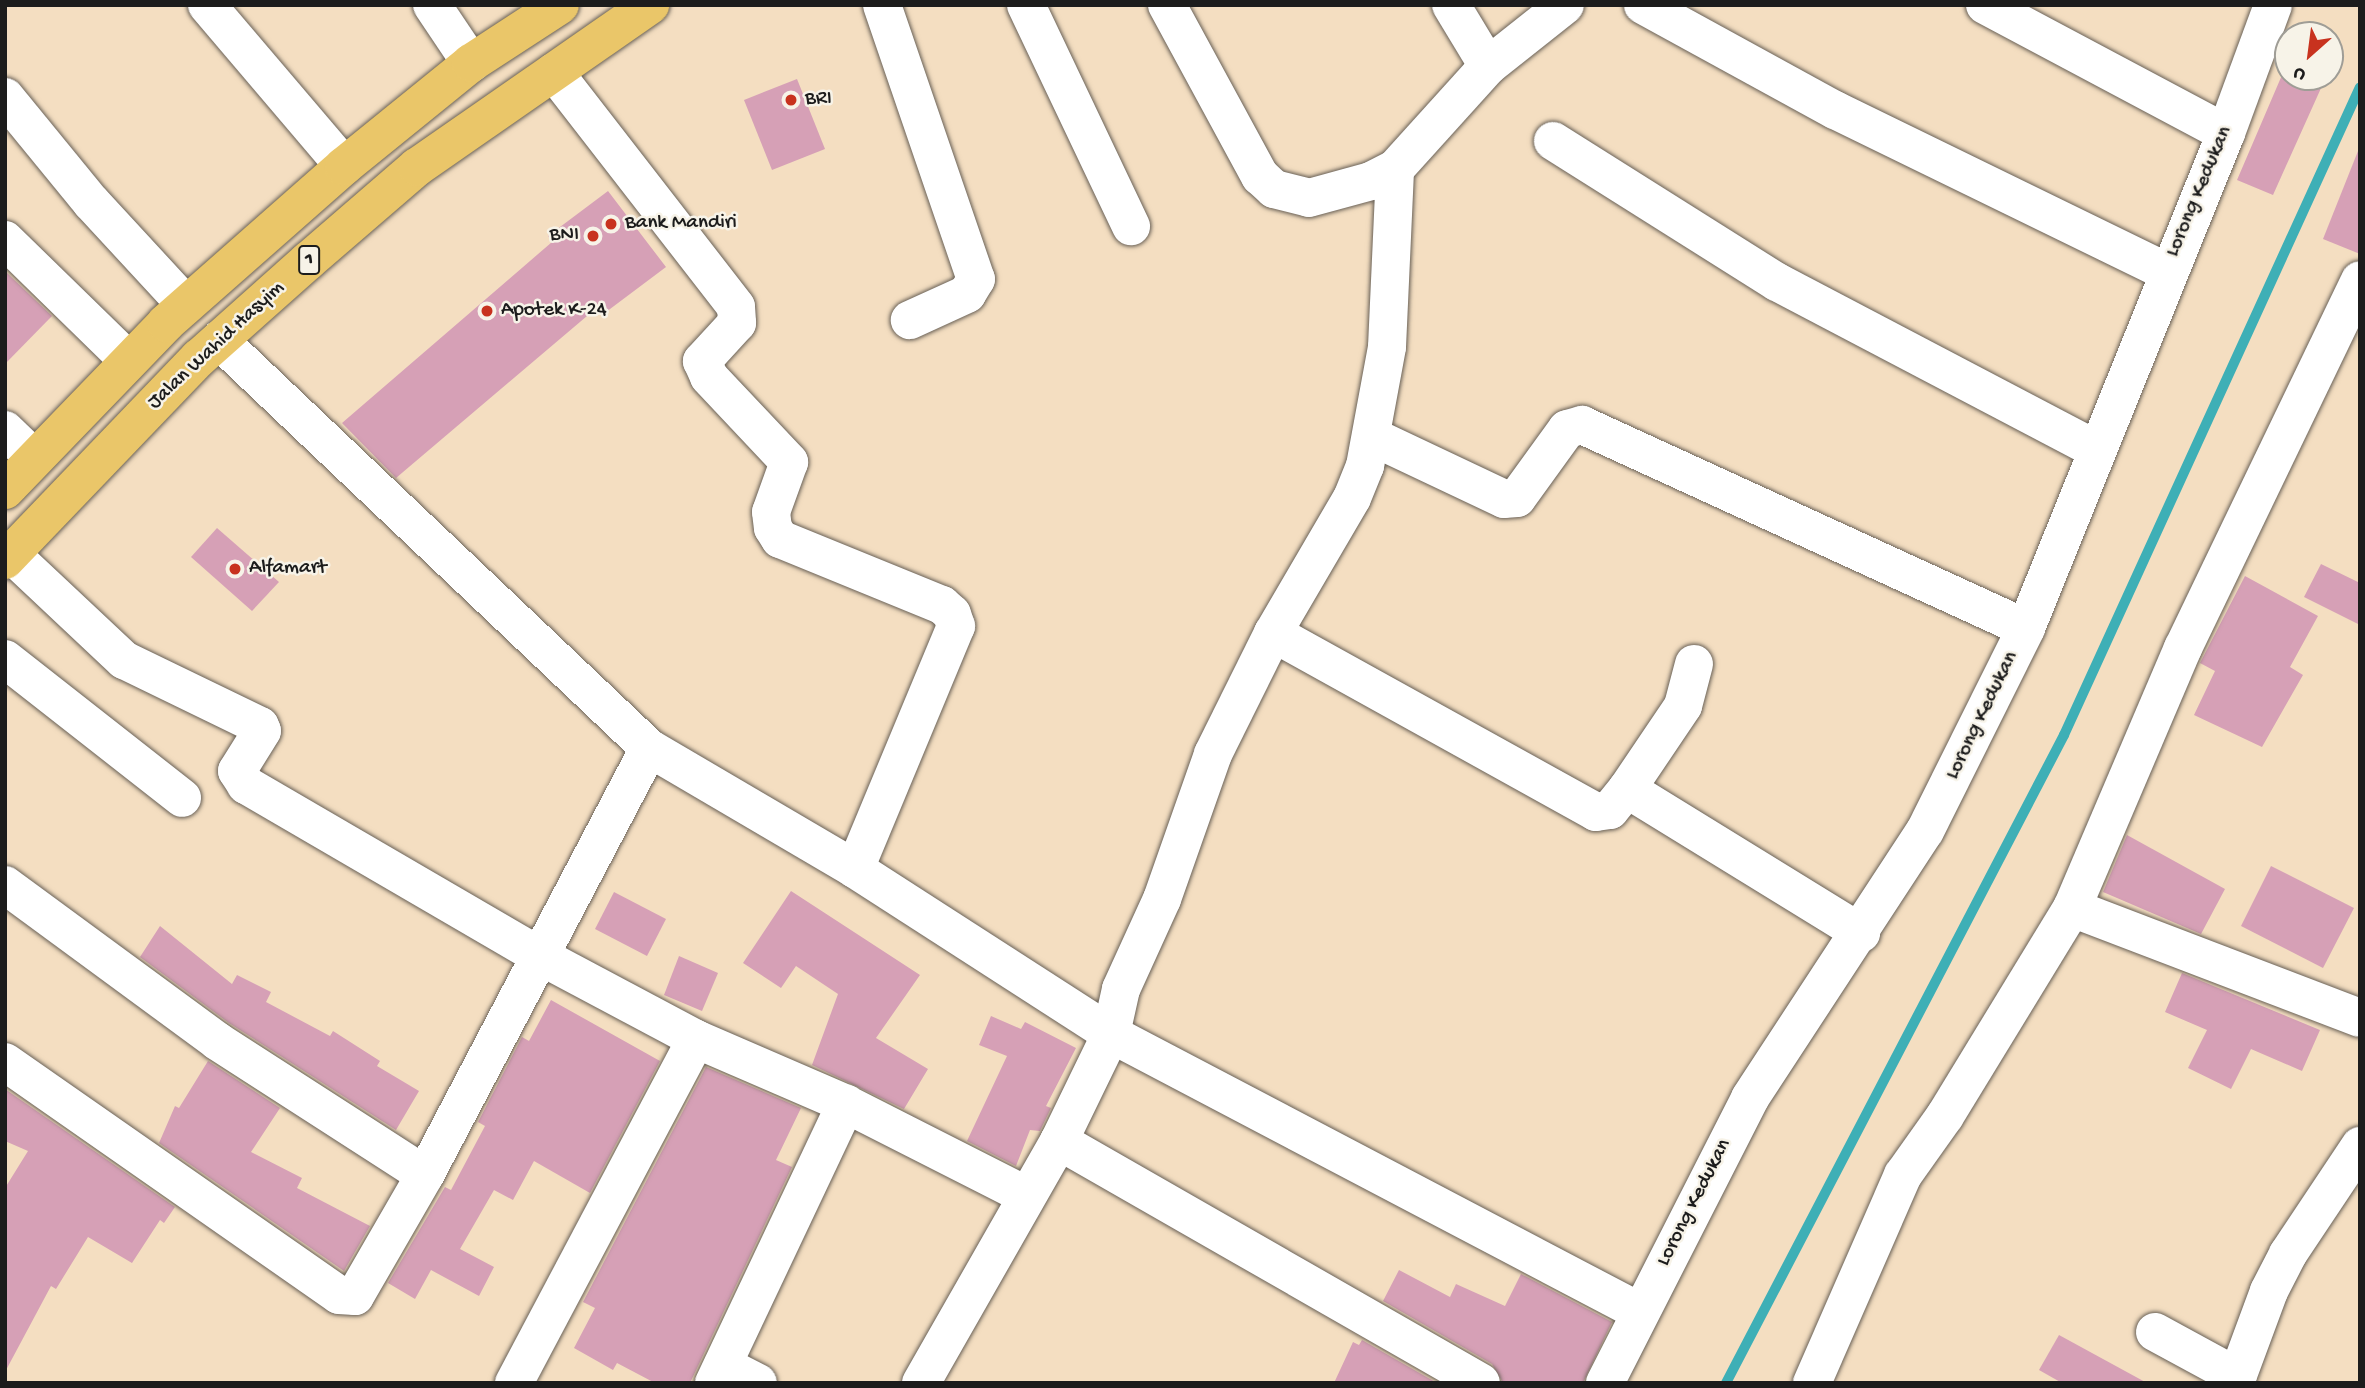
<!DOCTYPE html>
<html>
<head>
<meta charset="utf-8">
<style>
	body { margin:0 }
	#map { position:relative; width:2365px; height:1388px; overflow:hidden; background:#f4dec1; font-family:"Gochi Hand",sans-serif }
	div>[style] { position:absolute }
	.stream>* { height:10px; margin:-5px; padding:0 5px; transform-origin:5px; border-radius:5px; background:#3eafb6 }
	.building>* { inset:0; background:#d6a0b6 }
	.roads { filter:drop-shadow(0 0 2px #686056) drop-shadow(0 0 2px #686056) }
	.minor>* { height:38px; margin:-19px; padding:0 19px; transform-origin:19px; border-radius:19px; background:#fff }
	.highway>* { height:38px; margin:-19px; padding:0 19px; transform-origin:19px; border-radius:19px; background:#eac669 }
	.dots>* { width:19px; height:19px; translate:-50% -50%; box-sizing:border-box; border:4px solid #f7f3e8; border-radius:50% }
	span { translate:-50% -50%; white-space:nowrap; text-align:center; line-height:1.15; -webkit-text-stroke:5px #f7f3e8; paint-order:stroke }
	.shield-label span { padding:2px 5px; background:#f7f3e8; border:2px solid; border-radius:5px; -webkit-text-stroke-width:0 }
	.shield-label { font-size:19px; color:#1c1c1c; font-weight:700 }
	.poi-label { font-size:21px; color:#1c1c1c }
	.left { translate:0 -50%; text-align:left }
	.right { translate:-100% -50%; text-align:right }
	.street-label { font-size:21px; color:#1c1c1c }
	.frame { position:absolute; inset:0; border:7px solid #1c1c1c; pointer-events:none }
	.north { position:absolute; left:2274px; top:21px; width:70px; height:70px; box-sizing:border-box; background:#f7f3e8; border:2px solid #9f9d96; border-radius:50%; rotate:208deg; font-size:19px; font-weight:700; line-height:28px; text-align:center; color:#1c1c1c }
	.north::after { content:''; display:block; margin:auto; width:24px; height:32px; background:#c8321e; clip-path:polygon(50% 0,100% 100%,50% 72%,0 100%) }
</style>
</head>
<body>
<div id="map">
	<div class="stream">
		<div style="left:1726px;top:1383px;width:731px;rotate:-62.45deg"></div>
		<div style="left:2064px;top:735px;width:712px;rotate:-65.45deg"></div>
	</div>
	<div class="building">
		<div style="clip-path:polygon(2288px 61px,2288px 77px,2326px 77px,2273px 195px,2237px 180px)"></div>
		<div style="clip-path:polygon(797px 79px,825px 149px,772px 170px,744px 100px)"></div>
		<div style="clip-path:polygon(2358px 151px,2360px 151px,2360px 254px,2323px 239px)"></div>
		<div style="clip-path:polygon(608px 191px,666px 267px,606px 312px,600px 305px,396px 478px,342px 423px,552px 242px,548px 236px)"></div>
		<div style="clip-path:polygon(5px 271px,52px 316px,5px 364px)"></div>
		<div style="clip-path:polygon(217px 528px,279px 582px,252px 611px,191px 557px)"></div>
		<div style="clip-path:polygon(2321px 564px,2360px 583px,2360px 625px,2304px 597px)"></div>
		<div style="clip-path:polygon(2245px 576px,2318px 616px,2290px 667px,2303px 675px,2262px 747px,2194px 715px,2215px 671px,2200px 663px)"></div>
		<div style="clip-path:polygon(2127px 835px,2225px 889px,2201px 934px,2103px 892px)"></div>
		<div style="clip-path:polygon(2271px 866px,2354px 908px,2323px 968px,2241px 926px)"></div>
		<div style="clip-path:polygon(791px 891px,920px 975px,876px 1038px,928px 1069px,904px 1109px,812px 1065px,838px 994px,796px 966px,781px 988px,743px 963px)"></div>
		<div style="clip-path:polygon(614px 892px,666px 919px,647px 956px,595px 929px)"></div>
		<div style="clip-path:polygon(160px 926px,232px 984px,237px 975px,271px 992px,266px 1002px,330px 1036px,333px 1031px,380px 1061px,377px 1066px,419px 1091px,396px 1130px,229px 1023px,140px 957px)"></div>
		<div style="clip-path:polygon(679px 956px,718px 973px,702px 1011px,664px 995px)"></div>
		<div style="clip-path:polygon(2182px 973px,2320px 1030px,2302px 1071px,2251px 1049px,2231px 1089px,2188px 1068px,2207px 1030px,2165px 1012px)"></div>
		<div style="clip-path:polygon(551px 1000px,660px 1061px,590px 1193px,534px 1161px,513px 1200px,494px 1190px,460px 1249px,494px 1267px,479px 1296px,431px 1270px,415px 1299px,388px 1283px,445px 1187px,451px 1190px,485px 1126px,478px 1122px,522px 1037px,529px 1041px)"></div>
		<div style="clip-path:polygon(991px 1016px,1021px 1029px,1025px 1022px,1076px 1048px,1046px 1106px,1051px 1108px,1040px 1131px,1030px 1130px,1016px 1166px,967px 1141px,1007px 1056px,979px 1045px)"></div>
		<div style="clip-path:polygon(208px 1061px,280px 1108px,251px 1152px,302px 1178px,297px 1188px,370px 1226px,344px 1271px,159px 1143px,175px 1106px,179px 1108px)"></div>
		<div style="clip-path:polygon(706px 1067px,801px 1108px,776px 1160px,792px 1167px,690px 1383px,655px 1383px,617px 1363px,613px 1370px,574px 1348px,595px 1308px,583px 1302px)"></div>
		<div style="clip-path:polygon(5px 1089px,175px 1207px,164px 1223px,160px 1220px,132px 1263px,88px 1237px,56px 1289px,51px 1286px,5px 1372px,5px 1188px,28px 1151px,5px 1141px)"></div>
		<div style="clip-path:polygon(1399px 1270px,1450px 1297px,1456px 1284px,1505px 1306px,1521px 1274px,1612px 1322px,1583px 1383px,1503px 1383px,1492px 1364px,1383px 1301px)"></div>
		<div style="clip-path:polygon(2059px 1335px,2147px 1383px,2062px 1383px,2039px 1370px)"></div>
		<div style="clip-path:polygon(1362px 1340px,1437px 1383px,1334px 1383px,1353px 1342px,1359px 1345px)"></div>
	</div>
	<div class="roads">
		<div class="minor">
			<div style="left:207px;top:5px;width:211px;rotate:49.6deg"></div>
			<div style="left:432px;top:5px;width:70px;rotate:56.1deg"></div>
			<div style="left:882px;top:5px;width:290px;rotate:71.1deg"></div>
			<div style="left:976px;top:279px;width:17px;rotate:121deg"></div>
			<div style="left:967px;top:294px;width:63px;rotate:155.5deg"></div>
			<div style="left:1026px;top:5px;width:245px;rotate:64.6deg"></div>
			<div style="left:1167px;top:5px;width:195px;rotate:61.5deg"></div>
			<div style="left:1260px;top:176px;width:19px;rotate:43deg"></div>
			<div style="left:1274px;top:189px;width:36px;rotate:14deg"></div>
			<div style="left:1309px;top:198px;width:64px;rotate:-15.3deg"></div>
			<div style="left:1371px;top:181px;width:27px;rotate:-27deg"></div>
			<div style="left:1451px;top:5px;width:71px;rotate:58.8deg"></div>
			<div style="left:1643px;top:5px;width:219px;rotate:28.7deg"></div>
			<div style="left:1835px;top:110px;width:369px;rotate:26deg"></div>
			<div style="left:1985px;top:5px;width:273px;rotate:28deg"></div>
			<div style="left:554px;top:72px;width:297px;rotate:52.2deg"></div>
			<div style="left:736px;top:307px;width:16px;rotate:86deg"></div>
			<div style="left:737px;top:323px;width:52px;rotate:132.6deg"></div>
			<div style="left:702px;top:361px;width:17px;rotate:66deg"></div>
			<div style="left:709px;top:377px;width:117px;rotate:46.7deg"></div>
			<div style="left:789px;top:462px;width:53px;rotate:109.8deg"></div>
			<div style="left:771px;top:512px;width:16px;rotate:83deg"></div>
			<div style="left:773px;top:528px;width:13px;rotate:58deg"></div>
			<div style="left:780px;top:539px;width:175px;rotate:22.2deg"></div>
			<div style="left:942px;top:605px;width:13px;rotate:42deg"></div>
			<div style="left:952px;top:614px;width:13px;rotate:72deg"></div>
			<div style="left:956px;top:626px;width:263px;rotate:112.6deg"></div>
			<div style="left:5px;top:97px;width:136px;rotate:50.7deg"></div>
			<div style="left:91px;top:202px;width:140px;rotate:47.3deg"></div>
			<div style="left:1553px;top:141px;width:265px;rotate:32.2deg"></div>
			<div style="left:1777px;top:282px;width:361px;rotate:27.7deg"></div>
			<div style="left:5px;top:240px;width:173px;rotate:44.3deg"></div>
			<div style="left:219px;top:340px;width:593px;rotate:43.5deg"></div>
			<div style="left:649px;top:748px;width:239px;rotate:30.4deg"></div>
			<div style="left:855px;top:869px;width:305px;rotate:32.8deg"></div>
			<div style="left:1111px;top:1034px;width:598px;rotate:27.72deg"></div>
			<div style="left:5px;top:430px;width:40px;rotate:44deg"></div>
			<div style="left:1373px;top:437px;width:145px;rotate:25.3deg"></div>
			<div style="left:1504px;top:499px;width:13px;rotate:-4deg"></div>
			<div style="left:1517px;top:498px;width:85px;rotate:-54.1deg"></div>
			<div style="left:1567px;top:429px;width:16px;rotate:-15deg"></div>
			<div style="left:1582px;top:425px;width:488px;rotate:24.6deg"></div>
			<div style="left:11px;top:554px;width:155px;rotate:43.2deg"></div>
			<div style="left:124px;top:660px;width:151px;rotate:25.9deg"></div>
			<div style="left:260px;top:726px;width:5px;rotate:68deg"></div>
			<div style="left:262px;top:731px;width:47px;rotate:122deg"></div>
			<div style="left:237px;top:771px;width:17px;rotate:57deg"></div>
			<div style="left:246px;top:785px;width:340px;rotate:30.2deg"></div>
			<div style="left:540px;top:956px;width:177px;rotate:28deg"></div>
			<div style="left:1273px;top:633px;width:369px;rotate:29deg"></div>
			<div style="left:1596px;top:812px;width:14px;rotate:-8deg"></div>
			<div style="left:1610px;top:810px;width:27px;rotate:-51deg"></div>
			<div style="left:5px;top:659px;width:225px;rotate:38.1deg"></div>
			<div style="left:1694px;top:664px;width:43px;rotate:104.7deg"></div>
			<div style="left:1683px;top:706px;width:100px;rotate:124deg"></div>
			<div style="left:1627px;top:789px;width:275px;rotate:31.6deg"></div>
			<div style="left:5px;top:885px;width:263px;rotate:36.3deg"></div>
			<div style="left:217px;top:1041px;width:247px;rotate:32.8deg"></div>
			<div style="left:2072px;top:908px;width:308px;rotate:20.9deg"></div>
			<div style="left:5px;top:1062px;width:407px;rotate:34.9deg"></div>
			<div style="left:339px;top:1295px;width:16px;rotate:4deg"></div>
			<div style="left:355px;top:1296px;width:140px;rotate:-60deg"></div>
			<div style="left:425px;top:1175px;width:482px;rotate:-62.3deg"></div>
			<div style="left:1059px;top:1141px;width:486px;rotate:29.8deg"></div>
			<div style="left:2155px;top:1332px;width:94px;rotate:28.5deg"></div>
			<div style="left:723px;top:1365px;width:39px;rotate:27deg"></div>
			<div style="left:514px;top:1383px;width:389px;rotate:-62.1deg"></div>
			<div style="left:696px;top:1039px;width:163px;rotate:23.4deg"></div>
			<div style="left:846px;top:1104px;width:201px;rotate:26.9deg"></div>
			<div style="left:714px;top:1383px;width:309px;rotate:-64.7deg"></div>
			<div style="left:921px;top:1383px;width:279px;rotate:-60.3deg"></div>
			<div style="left:1059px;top:1141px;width:119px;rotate:-64.1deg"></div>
			<div style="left:1111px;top:1034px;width:46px;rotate:-77.5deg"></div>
			<div style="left:1121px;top:989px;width:99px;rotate:-65.5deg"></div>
			<div style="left:1162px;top:899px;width:154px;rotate:-70.6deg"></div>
			<div style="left:1213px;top:754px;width:135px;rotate:-63.6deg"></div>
			<div style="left:1273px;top:633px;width:156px;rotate:-59.7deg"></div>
			<div style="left:1352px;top:498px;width:35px;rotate:-68deg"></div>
			<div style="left:1365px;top:466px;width:121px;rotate:-79.5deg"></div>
			<div style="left:1387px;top:347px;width:178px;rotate:-87.4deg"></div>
			<div style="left:1395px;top:169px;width:139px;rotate:-47.9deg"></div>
			<div style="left:1488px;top:66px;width:98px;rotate:-38.4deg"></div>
			<div style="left:1605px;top:1383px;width:320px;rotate:-63deg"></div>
			<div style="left:1750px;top:1098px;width:319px;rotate:-56.8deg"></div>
			<div style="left:1925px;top:831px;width:227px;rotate:-63.5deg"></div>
			<div style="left:2026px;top:628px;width:534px;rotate:-68deg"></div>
			<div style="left:2226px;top:133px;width:136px;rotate:-69.8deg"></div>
			<div style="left:1812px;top:1383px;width:227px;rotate:-66.4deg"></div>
			<div style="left:1903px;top:1175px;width:72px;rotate:-54.6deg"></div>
			<div style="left:1945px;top:1116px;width:244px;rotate:-58.6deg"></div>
			<div style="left:2072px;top:908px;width:283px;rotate:-66.9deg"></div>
			<div style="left:2183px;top:648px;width:408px;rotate:-64.3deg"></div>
			<div style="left:2235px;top:1383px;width:98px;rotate:-69.7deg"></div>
			<div style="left:2269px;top:1291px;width:42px;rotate:-62.8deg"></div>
			<div style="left:2288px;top:1254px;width:130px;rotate:-56.3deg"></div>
		</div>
		<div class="highway">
			<div style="left:5px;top:490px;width:232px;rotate:-46deg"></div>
			<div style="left:166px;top:323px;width:237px;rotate:-41.4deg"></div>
			<div style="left:344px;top:166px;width:164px;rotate:-39deg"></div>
			<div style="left:471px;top:63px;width:106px;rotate:-33.1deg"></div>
			<div style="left:5px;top:560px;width:280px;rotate:-46.2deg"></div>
			<div style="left:199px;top:358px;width:146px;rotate:-41.7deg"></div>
			<div style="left:308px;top:261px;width:144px;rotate:-40.8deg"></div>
			<div style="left:417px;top:167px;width:284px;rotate:-34.8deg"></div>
		</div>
	</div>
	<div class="dots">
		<div style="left:791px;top:100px;background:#c8321e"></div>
		<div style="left:611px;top:224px;background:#c8321e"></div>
		<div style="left:593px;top:236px;background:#c8321e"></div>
		<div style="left:487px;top:311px;background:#c8321e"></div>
		<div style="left:235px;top:569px;background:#c8321e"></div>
	</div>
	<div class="shield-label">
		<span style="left:309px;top:260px">1</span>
	</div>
	<div class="poi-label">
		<span class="left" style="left:805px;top:100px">BRI</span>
		<span class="left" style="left:625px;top:224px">Bank Mandiri</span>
		<span class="right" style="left:579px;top:236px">BNI</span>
		<span class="left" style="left:501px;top:311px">Apotek K-24</span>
		<span class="left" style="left:249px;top:569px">Alfamart</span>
	</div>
	<div class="street-label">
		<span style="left:2200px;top:192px;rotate:-67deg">Lorong Kedukan</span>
		<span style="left:217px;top:346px;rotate:-43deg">Jalan Wahid Hasyim</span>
		<span style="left:1983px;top:716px;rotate:-64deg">Lorong Kedukan</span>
		<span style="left:1695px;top:1203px;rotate:-63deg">Lorong Kedukan</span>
	</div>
	<div class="frame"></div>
	<div class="north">U</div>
</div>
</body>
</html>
